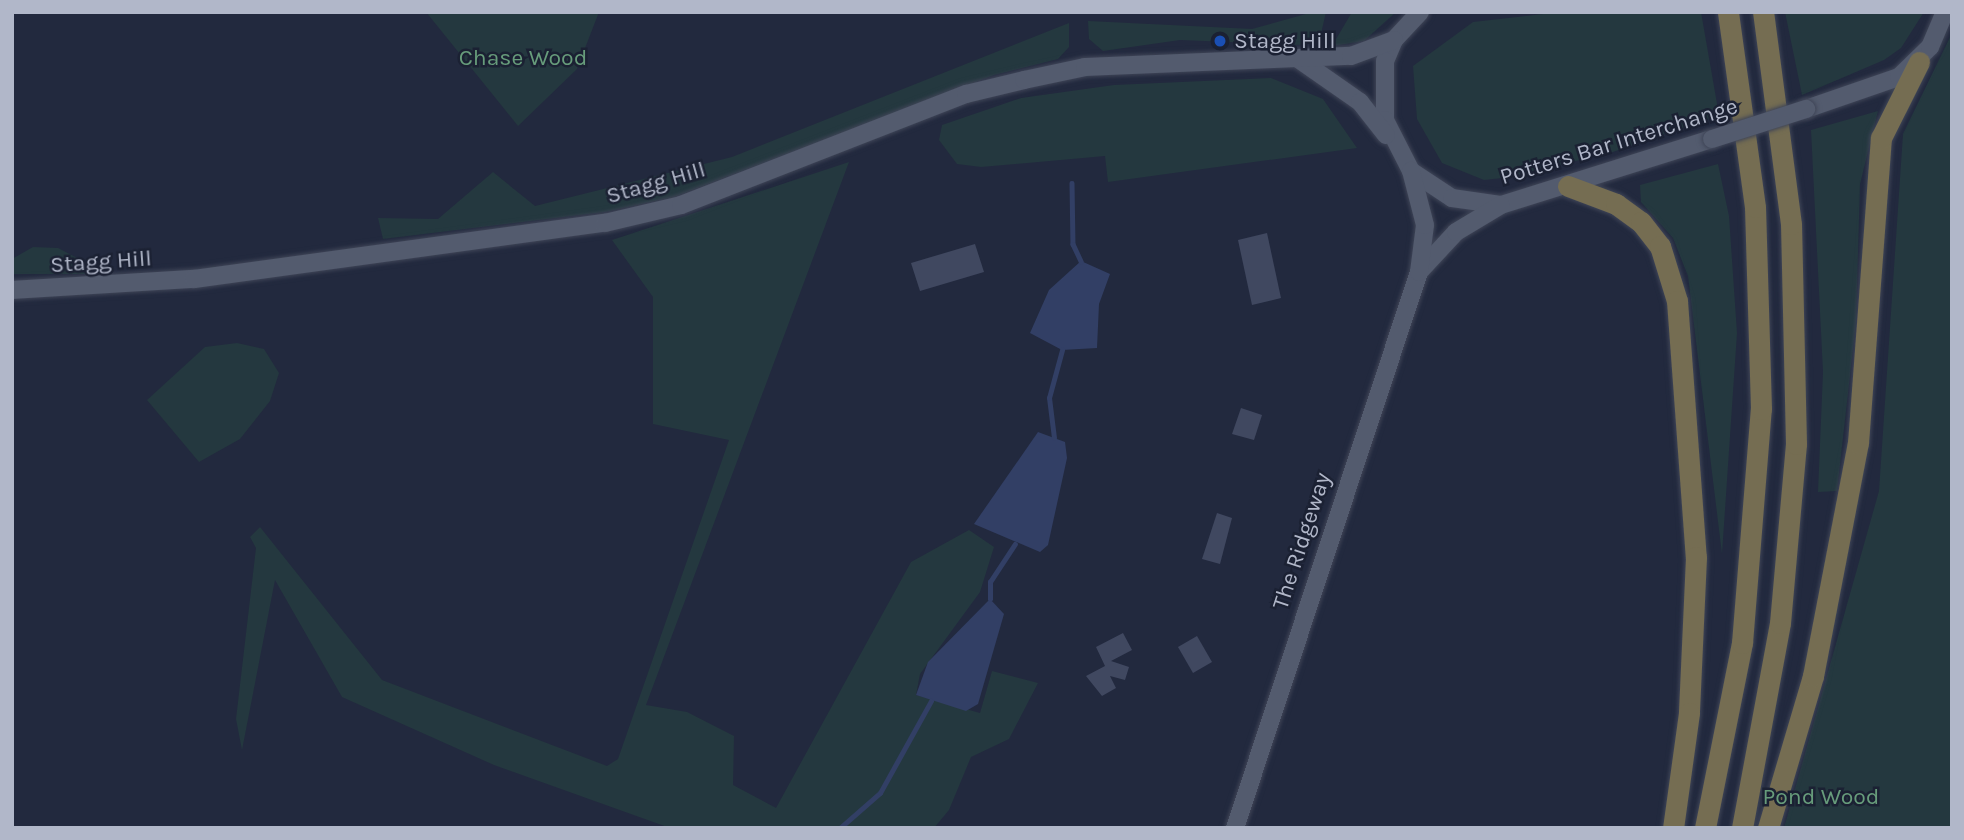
<!DOCTYPE html>
<html>
<head>
<meta charset="utf-8">
<style>
	body { margin:0 }
	#map { position:relative; width:1964px; height:840px; overflow:hidden; background:#22293e; font-family:Karla,sans-serif }
	div>[style] { position:absolute }
	.green>* { inset:0; background:#24383f }
	.water>* { inset:0; background:#323f65 }
	.stream>* { height:4.5px; margin:-2.25px; padding:0 2.25px; transform-origin:2.25px; border-radius:2.25px; background:#323f65 }
	.building>* { inset:0; background:#404860 }
	.roads { filter:drop-shadow(0 0 2px #3f4557) drop-shadow(0 0 2px #3f4557) }
	.major>* { height:18px; margin:-9px; padding:0 9px; transform-origin:9px; border-radius:9px; background:#535b6e }
	.highway>* { height:21px; margin:-10.5px; padding:0 10.5px; transform-origin:10.5px; border-radius:10.5px; background:#756d52 }
	.bridges { filter:drop-shadow(0 0 2px #3f4557) drop-shadow(0 0 2px #3f4557) }
	.major-bridge>* { height:18px; margin:-9px; padding:0 9px; transform-origin:9px; border-radius:9px; background:#535b6e }
	.dots>* { width:19px; height:19px; translate:-50% -50%; box-sizing:border-box; border:4px solid #1b2133; border-radius:50% }
	span { translate:-50% -50%; white-space:nowrap; text-align:center; line-height:1.15; -webkit-text-stroke:5px #1b2133; paint-order:stroke }
	.poi-label { font-size:23px; color:#b1b7c9 }
	.left { translate:0 -50%; text-align:left }
	.park-label { font-size:23px; color:#679c7b }
	.street-label { font-size:23px; color:#b1b7c9 }
	.frame { position:absolute; inset:0; border:14px solid #b1b7c9; pointer-events:none }
</style>
</head>
<body>
<div id="map">
	<div class="green">
		<div style="clip-path:polygon(426px 12px,599px 12px,577px 69px,518px 126px)"></div>
		<div style="clip-path:polygon(1313px 12px,1326px 12px,1320px 38px,1302px 45px,1180px 40px,1103px 51px,1089px 39px,1088px 21px,1252px 29px)"></div>
		<div style="clip-path:polygon(1352px 12px,1396px 12px,1364px 41px,1332px 46px)"></div>
		<div style="clip-path:polygon(1560px 12px,1701px 12px,1719px 115px,1610px 153px,1502px 178px,1484px 180px,1442px 163px,1417px 119px,1413px 66px,1473px 22px)"></div>
		<div style="clip-path:polygon(1785px 12px,1924px 12px,1901px 48px,1884px 60px,1802px 95px)"></div>
		<div style="clip-path:polygon(1069px 23px,1069px 47px,1058px 59px,994px 75px,674px 197px,605px 212px,383px 239px,378px 218px,438px 219px,493px 172px,535px 206px,732px 157px)"></div>
		<div style="clip-path:polygon(1952px 33px,1952px 828px,1784px 828px,1879px 491px,1903px 134px)"></div>
		<div style="clip-path:polygon(1271px 78px,1323px 99px,1357px 148px,1108px 182px,1105px 156px,981px 167px,957px 164px,939px 140px,942px 125px,1021px 98px,1114px 85px)"></div>
		<div style="clip-path:polygon(1878px 111px,1860px 184px,1856px 322px,1837px 491px,1818px 492px,1823px 372px,1811px 130px)"></div>
		<div style="clip-path:polygon(849px 162px,646px 705px,687px 712px,734px 736px,733px 785px,776px 808px,911px 562px,969px 530px,994px 547px,980px 592px,920px 674px,916px 695px,980px 713px,992px 671px,1038px 683px,1009px 739px,971px 757px,949px 810px,934px 828px,670px 828px,494px 765px,342px 697px,275px 580px,242px 750px,236px 719px,256px 548px,250px 537px,260px 527px,382px 680px,607px 766px,618px 759px,729px 440px,653px 424px,653px 297px,612px 240px)"></div>
		<div style="clip-path:polygon(1718px 164px,1729px 216px,1737px 333px,1722px 554px,1688px 276px,1673px 238px,1641px 202px,1640px 185px)"></div>
		<div style="clip-path:polygon(33px 247px,58px 248px,108px 274px,12px 274px,12px 259px)"></div>
		<div style="clip-path:polygon(237px 343px,264px 349px,279px 373px,270px 401px,240px 439px,199px 462px,147px 400px,205px 347px)"></div>
	</div>
	<div class="water">
		<div style="clip-path:polygon(1081px 261px,1110px 274px,1099px 304px,1097px 348px,1062px 350px,1030px 333px,1049px 290px)"></div>
		<div style="clip-path:polygon(1038px 432px,1065px 442px,1067px 458px,1048px 545px,1040px 552px,974px 524px)"></div>
		<div style="clip-path:polygon(990px 599px,1004px 614px,978px 704px,966px 711px,916px 695px,928px 662px)"></div>
	</div>
	<div class="stream">
		<div style="left:1072px;top:183px;width:61px;rotate:89.1deg"></div>
		<div style="left:1073px;top:244px;width:19px;rotate:65deg"></div>
		<div style="left:1054px;top:438px;width:40px;rotate:-97.1deg"></div>
		<div style="left:1049px;top:398px;width:50px;rotate:-74.8deg"></div>
		<div style="left:990px;top:599px;width:17px;rotate:-90deg"></div>
		<div style="left:990px;top:582px;width:45px;rotate:-56.7deg"></div>
		<div style="left:840px;top:828px;width:53px;rotate:-41.2deg"></div>
		<div style="left:880px;top:793px;width:105px;rotate:-61deg"></div>
	</div>
	<div class="building">
		<div style="clip-path:polygon(1267px 233px,1281px 298px,1252px 305px,1238px 240px)"></div>
		<div style="clip-path:polygon(975px 244px,984px 272px,920px 291px,911px 263px)"></div>
		<div style="clip-path:polygon(1241px 408px,1262px 415px,1254px 440px,1232px 434px)"></div>
		<div style="clip-path:polygon(1217px 513px,1232px 518px,1220px 564px,1202px 559px)"></div>
		<div style="clip-path:polygon(1123px 633px,1132px 650px,1111px 661px,1129px 667px,1125px 680px,1110px 676px,1116px 688px,1102px 696px,1086px 676px,1105px 666px,1096px 647px)"></div>
		<div style="clip-path:polygon(1197px 636px,1212px 662px,1193px 673px,1178px 647px)"></div>
	</div>
	<div class="roads">
		<div class="major">
			<div style="left:1420px;top:12px;width:38px;rotate:133deg"></div>
			<div style="left:1394px;top:40px;width:23px;rotate:113deg"></div>
			<div style="left:1385px;top:61px;width:59px;rotate:90deg"></div>
			<div style="left:1385px;top:120px;width:57px;rotate:63deg"></div>
			<div style="left:1411px;top:171px;width:49px;rotate:33.4deg"></div>
			<div style="left:1452px;top:198px;width:49px;rotate:8.1deg"></div>
			<div style="left:1501px;top:205px;width:221px;rotate:-17.4deg"></div>
			<div style="left:1297px;top:58px;width:77px;rotate:34.9deg"></div>
			<div style="left:1360px;top:102px;width:42px;rotate:51.8deg"></div>
			<div style="left:1806px;top:109px;width:98px;rotate:-19deg"></div>
			<div style="left:1899px;top:77px;width:43px;rotate:-44.1deg"></div>
			<div style="left:1930px;top:47px;width:38px;rotate:-67deg"></div>
			<div style="left:1419px;top:272px;width:54px;rotate:-47.2deg"></div>
			<div style="left:1456px;top:232px;width:52px;rotate:-31deg"></div>
			<div style="left:12px;top:290px;width:182px;rotate:-3.5deg"></div>
			<div style="left:194px;top:279px;width:415px;rotate:-7.8deg"></div>
			<div style="left:605px;top:223px;width:78px;rotate:-13.3deg"></div>
			<div style="left:681px;top:205px;width:306px;rotate:-21.3deg"></div>
			<div style="left:966px;top:94px;width:60px;rotate:-13.6deg"></div>
			<div style="left:1024px;top:80px;width:62px;rotate:-12deg"></div>
			<div style="left:1085px;top:67px;width:266px;rotate:-2.4deg"></div>
			<div style="left:1351px;top:56px;width:46px;rotate:-20.4deg"></div>
			<div style="left:1235px;top:828px;width:586px;rotate:-71.69deg"></div>
			<div style="left:1419px;top:272px;width:47px;rotate:-82.7deg"></div>
			<div style="left:1425px;top:225px;width:56px;rotate:-104.5deg"></div>
		</div>
		<div class="highway">
			<div style="left:1568px;top:186px;width:51px;rotate:20.6deg"></div>
			<div style="left:1616px;top:204px;width:31px;rotate:36deg"></div>
			<div style="left:1641px;top:222px;width:31px;rotate:52deg"></div>
			<div style="left:1660px;top:246px;width:58px;rotate:72.8deg"></div>
			<div style="left:1677px;top:301px;width:257px;rotate:85.8deg"></div>
			<div style="left:1696px;top:557px;width:156px;rotate:92.6deg"></div>
			<div style="left:1689px;top:713px;width:116px;rotate:97.9deg"></div>
			<div style="left:1705px;top:828px;width:189px;rotate:-78.7deg"></div>
			<div style="left:1742px;top:643px;width:235px;rotate:-85.4deg"></div>
			<div style="left:1761px;top:409px;width:202px;rotate:-91.7deg"></div>
			<div style="left:1755px;top:207px;width:197px;rotate:-97.9deg"></div>
			<div style="left:1742px;top:828px;width:208px;rotate:-79.5deg"></div>
			<div style="left:1780px;top:623px;width:180px;rotate:-84.9deg"></div>
			<div style="left:1796px;top:444px;width:220px;rotate:-91.3deg"></div>
			<div style="left:1791px;top:224px;width:214px;rotate:-97.5deg"></div>
			<div style="left:1768px;top:828px;width:159px;rotate:-73.5deg"></div>
			<div style="left:1813px;top:676px;width:237px;rotate:-79.1deg"></div>
			<div style="left:1858px;top:443px;width:306px;rotate:-85.7deg"></div>
			<div style="left:1881px;top:138px;width:85px;rotate:-63.4deg"></div>
		</div>
	</div>
	<div class="bridges">
		<div class="major-bridge">
			<div style="left:1712px;top:139px;width:99px;rotate:-17.7deg"></div>
		</div>
	</div>
	<div class="dots">
		<div style="left:1220px;top:41px;background:#1a4fb4"></div>
	</div>
	<div class="poi-label">
		<span class="left" style="left:1234px;top:41px">Stagg Hill</span>
	</div>
	<div class="park-label">
		<span style="left:523px;top:58px">Chase Wood</span>
		<span style="left:1821px;top:797px">Pond Wood</span>
	</div>
	<div class="street-label">
		<span style="left:1619px;top:142px;rotate:-17deg">Potters Bar Interchange</span>
		<span style="left:656px;top:183px;rotate:-16deg">Stagg Hill</span>
		<span style="left:101px;top:262px;rotate:-4deg">Stagg Hill</span>
		<span style="left:1302px;top:541px;rotate:-72deg">The Ridgeway</span>
	</div>
	<div class="frame"></div>
</div>
</body>
</html>
